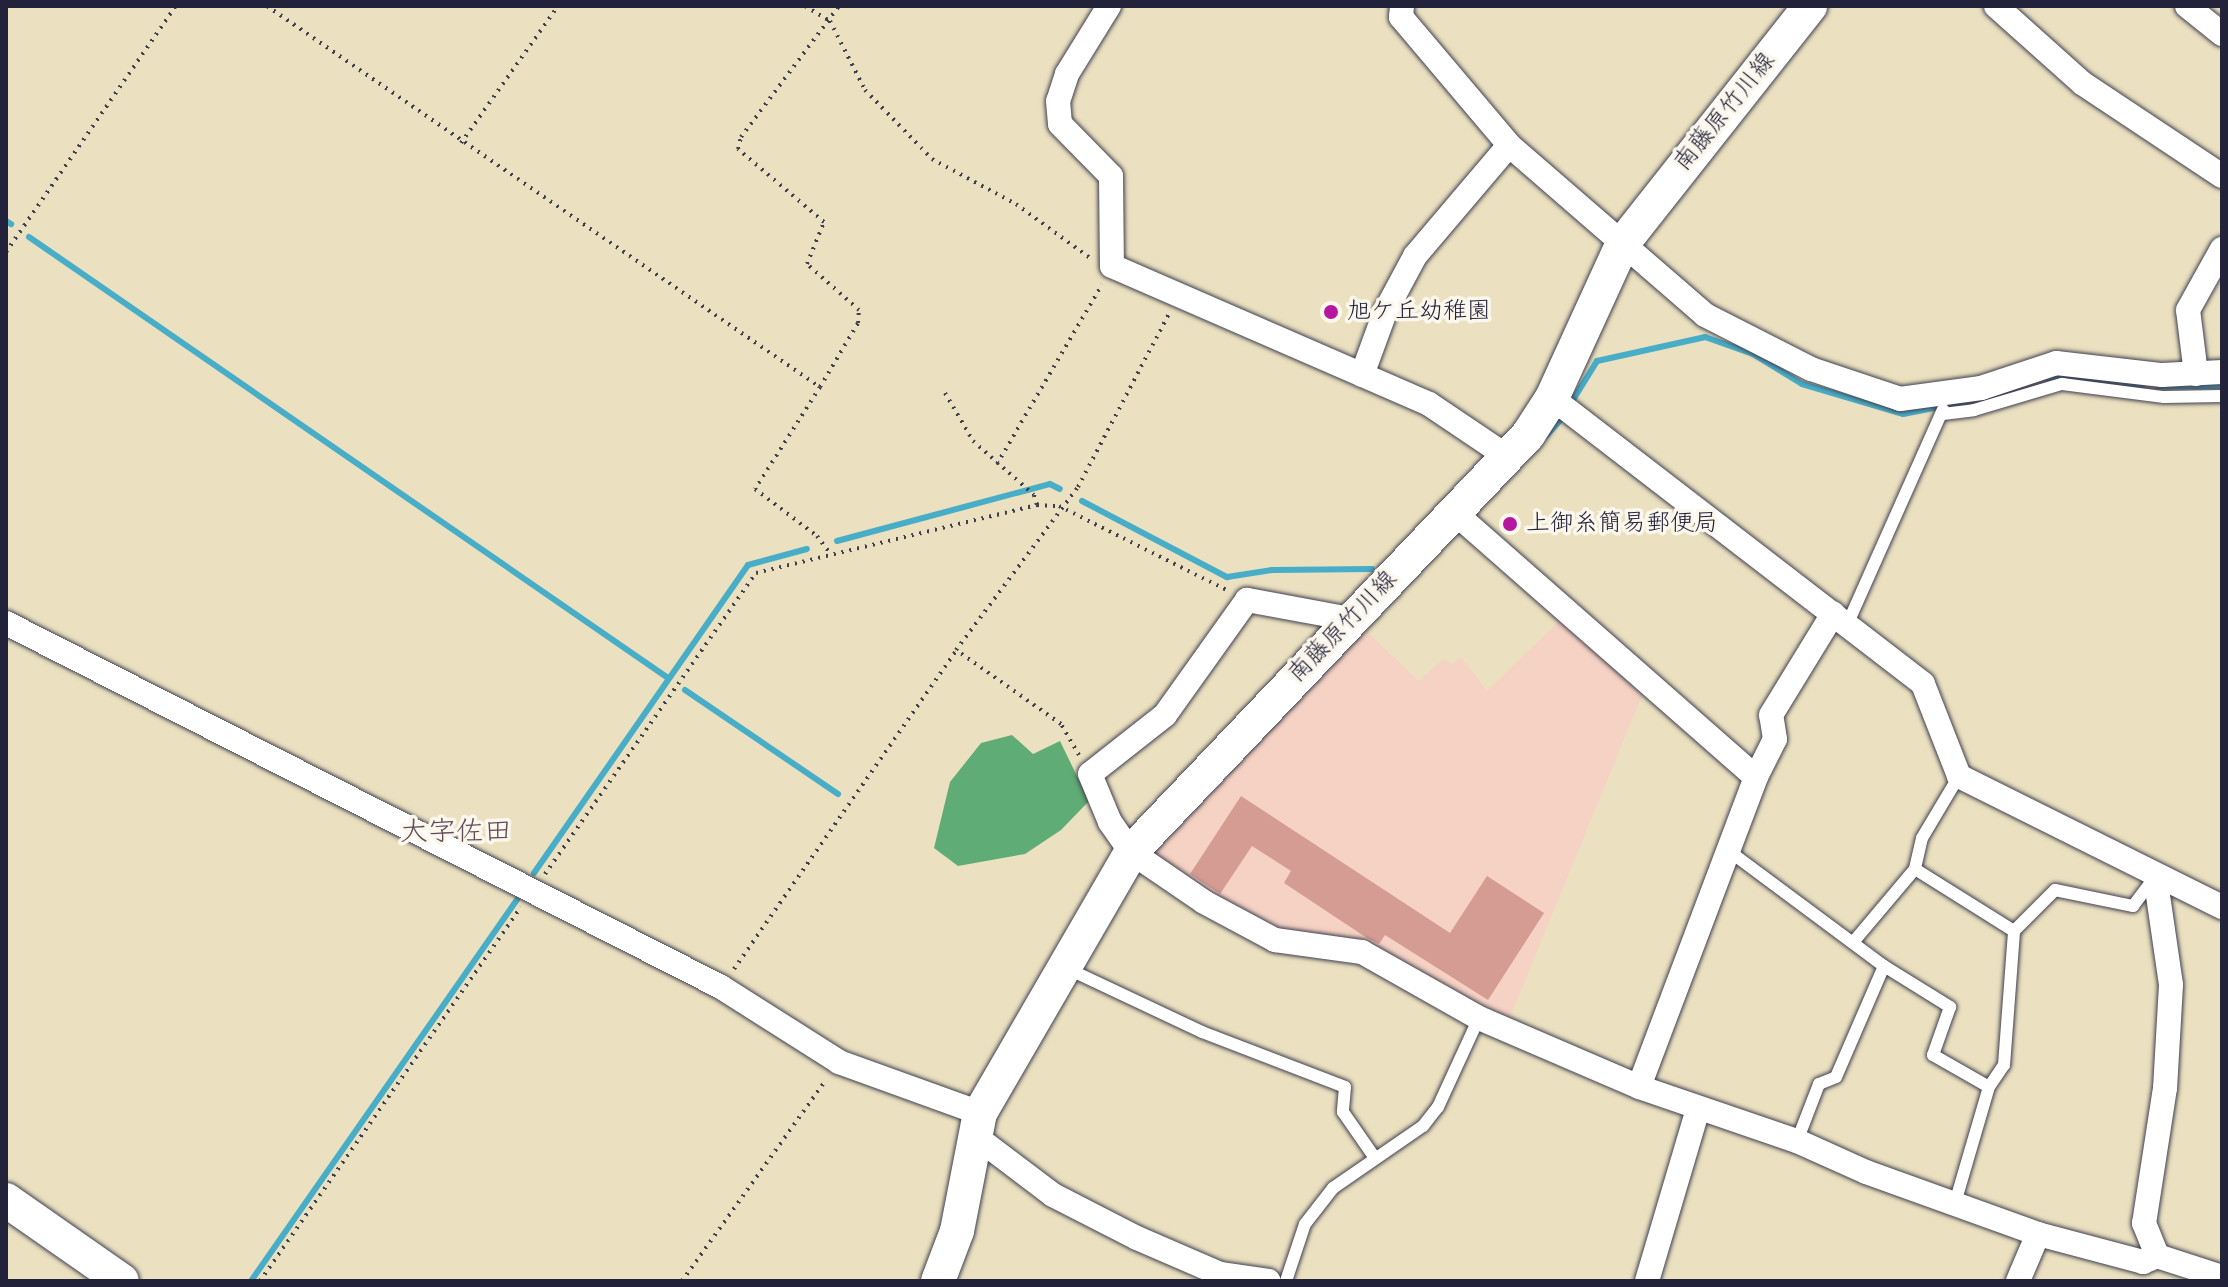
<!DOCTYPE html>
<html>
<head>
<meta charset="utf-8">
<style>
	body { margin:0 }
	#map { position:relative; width:2228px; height:1287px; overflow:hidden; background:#ebe1c0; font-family:Kalam,"Klee One",sans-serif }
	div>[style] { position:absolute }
	.built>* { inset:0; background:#f5d2c3 }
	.forest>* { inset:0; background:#5fac76 }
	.stream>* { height:6px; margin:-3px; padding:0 3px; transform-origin:3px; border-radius:3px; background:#48adc7 }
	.building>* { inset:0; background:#d59c93 }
	.path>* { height:4px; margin-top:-2px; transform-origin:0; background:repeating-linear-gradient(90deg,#403f4f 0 2px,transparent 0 8px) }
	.roads { filter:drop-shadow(0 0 2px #403f4f) drop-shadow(0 0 2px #403f4f) }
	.lane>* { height:12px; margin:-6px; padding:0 6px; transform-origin:6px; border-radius:6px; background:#fff }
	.street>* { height:24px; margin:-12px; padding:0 12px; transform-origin:12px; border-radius:12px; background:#fff }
	.secondary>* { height:34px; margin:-17px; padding:0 17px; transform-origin:17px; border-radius:17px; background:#fff }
	.dots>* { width:22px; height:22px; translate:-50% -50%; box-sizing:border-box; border:4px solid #fbf7ec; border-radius:50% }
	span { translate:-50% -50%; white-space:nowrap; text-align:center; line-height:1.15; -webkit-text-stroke:7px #fbf7ec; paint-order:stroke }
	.street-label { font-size:24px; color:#22223b }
	.poi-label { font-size:24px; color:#22223b }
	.left { translate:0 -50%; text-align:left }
	.quarter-label { font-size:28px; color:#614d5a }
	.frame { position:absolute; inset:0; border:8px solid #22223b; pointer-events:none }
</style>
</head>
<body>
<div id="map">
	<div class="built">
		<div style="clip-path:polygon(1560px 620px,1643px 693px,1508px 1022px,1369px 944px,1279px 935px,1150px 858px,1148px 845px,1358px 623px,1419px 681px,1443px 659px,1452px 664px,1461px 657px,1487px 691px)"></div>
	</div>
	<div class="forest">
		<div style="clip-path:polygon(1012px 735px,1033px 754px,1060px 741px,1089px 801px,1061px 830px,1025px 854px,958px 866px,934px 848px,950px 782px,981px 743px)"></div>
	</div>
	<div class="stream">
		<div style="left:6px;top:221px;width:6px;rotate:31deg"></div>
		<div style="left:29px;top:237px;width:776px;rotate:34.61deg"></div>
		<div style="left:2046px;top:378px;width:97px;rotate:4.1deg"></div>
		<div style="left:2158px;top:386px;width:64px"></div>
		<div style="left:1573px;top:400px;width:46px;rotate:-58.4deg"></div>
		<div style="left:1597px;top:361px;width:111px;rotate:-12.5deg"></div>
		<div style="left:1705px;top:337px;width:51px;rotate:19.5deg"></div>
		<div style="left:1753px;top:354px;width:57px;rotate:31.5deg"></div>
		<div style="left:1802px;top:384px;width:105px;rotate:16.5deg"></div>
		<div style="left:1903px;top:414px;width:73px;rotate:-11deg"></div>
		<div style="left:1546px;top:436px;width:28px;rotate:-48deg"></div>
		<div style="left:1082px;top:501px;width:164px;rotate:27.7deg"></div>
		<div style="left:1227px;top:577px;width:46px;rotate:-8.8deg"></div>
		<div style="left:1272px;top:570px;width:100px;rotate:-0.6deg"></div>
		<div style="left:837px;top:541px;width:220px;rotate:-15deg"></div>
		<div style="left:1050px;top:484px;width:11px;rotate:27deg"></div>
		<div style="left:685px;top:690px;width:185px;rotate:34.2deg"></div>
		<div style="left:534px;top:873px;width:375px;rotate:-55.2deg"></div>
		<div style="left:748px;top:565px;width:61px;rotate:-15.2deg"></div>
		<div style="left:251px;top:1281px;width:465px;rotate:-55.1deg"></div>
	</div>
	<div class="building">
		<div style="clip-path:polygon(1241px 796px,1450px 933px,1487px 876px,1544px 913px,1488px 1000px,1385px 935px,1379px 944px,1367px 938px,1284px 883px,1291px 871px,1252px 846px,1220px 894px,1190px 874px)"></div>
	</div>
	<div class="path">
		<div style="left:267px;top:6px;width:672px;rotate:34.57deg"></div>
		<div style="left:820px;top:387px;width:121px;rotate:122.5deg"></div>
		<div style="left:755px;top:489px;width:78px;rotate:37.2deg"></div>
		<div style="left:817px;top:536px;width:20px;rotate:53deg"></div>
		<div style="left:805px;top:6px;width:29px;rotate:31deg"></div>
		<div style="left:830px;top:21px;width:77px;rotate:63.1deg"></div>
		<div style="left:865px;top:90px;width:96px;rotate:45.8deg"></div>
		<div style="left:932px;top:159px;width:95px;rotate:28.2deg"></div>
		<div style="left:1016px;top:204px;width:92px;rotate:36.1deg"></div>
		<div style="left:461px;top:143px;width:168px;rotate:-54.7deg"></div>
		<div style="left:6px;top:252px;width:299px;rotate:-55.4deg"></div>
		<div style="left:820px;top:387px;width:74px;rotate:-59.3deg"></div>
		<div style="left:858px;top:323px;width:13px;rotate:-86deg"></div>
		<div style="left:859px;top:310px;width:69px;rotate:-138.5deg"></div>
		<div style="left:807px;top:264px;width:45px;rotate:-68deg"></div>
		<div style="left:824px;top:222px;width:113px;rotate:-139.7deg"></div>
		<div style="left:738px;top:149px;width:12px;rotate:-76deg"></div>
		<div style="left:741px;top:137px;width:164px;rotate:-53.2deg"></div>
		<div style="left:945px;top:393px;width:56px;rotate:59.7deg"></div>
		<div style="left:973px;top:441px;width:81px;rotate:41.5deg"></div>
		<div style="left:1034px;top:495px;width:10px;rotate:73deg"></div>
		<div style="left:997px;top:464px;width:208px;rotate:-59.7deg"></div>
		<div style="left:1079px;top:755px;width:36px;rotate:-120deg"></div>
		<div style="left:1061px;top:724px;width:128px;rotate:-144.8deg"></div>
		<div style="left:956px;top:650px;width:204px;rotate:-53.2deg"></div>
		<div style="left:1078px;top:487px;width:195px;rotate:-62.3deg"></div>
		<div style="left:545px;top:874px;width:368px;rotate:-55deg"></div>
		<div style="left:756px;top:573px;width:289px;rotate:-13.6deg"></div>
		<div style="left:1037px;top:505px;width:22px;rotate:3deg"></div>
		<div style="left:1059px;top:506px;width:188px;rotate:26.6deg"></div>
		<div style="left:734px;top:969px;width:388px;rotate:-55.1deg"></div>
		<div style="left:260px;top:1281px;width:456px;rotate:-55.1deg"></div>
		<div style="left:682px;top:1281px;width:247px;rotate:-54.4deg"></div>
	</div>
	<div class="roads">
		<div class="lane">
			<div style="left:1943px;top:414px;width:31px;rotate:-7deg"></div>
			<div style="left:1974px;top:410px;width:92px;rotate:-16.5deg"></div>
			<div style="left:2062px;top:384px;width:103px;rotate:7.3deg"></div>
			<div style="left:2164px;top:397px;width:58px;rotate:-1deg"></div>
			<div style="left:1847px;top:625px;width:236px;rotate:-66deg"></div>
			<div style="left:1959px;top:776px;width:72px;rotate:120.8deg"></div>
			<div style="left:1922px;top:838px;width:32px;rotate:103deg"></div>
			<div style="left:1915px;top:869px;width:117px;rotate:32.1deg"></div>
			<div style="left:1729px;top:851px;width:193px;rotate:36.6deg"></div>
			<div style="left:1884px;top:966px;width:78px;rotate:31.8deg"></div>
			<div style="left:1950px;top:1007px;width:51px;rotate:109.5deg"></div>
			<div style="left:1933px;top:1055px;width:64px;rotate:29.7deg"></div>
			<div style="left:1855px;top:940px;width:93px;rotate:-49.8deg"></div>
			<div style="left:1066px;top:968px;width:150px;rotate:25.2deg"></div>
			<div style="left:1202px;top:1032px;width:153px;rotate:21deg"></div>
			<div style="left:1345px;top:1087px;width:25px;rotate:95deg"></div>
			<div style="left:1343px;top:1112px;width:56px;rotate:55.2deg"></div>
			<div style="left:1797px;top:1141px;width:61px;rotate:-68.9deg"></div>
			<div style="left:1819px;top:1084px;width:18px;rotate:-22deg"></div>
			<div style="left:1836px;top:1077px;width:121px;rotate:-66.6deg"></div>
			<div style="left:1955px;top:1203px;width:121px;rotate:-73.7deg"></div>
			<div style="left:1989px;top:1087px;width:27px;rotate:-56deg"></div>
			<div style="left:2004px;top:1065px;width:134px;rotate:-85.7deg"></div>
			<div style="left:2014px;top:931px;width:58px;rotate:-45deg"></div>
			<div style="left:2055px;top:890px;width:80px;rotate:11.6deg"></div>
			<div style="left:2133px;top:906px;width:34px;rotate:-53deg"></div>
			<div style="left:1286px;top:1281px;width:60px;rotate:-71.6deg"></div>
			<div style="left:1305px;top:1224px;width:46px;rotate:-52.1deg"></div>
			<div style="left:1333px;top:1188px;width:109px;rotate:-34.6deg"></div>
			<div style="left:1423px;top:1126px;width:24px;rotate:-52deg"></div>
			<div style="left:1438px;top:1107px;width:98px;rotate:-65.3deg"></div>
		</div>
		<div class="street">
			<div style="left:1109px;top:6px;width:80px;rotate:121.7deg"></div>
			<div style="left:1067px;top:74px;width:28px;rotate:108deg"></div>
			<div style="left:1058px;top:101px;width:23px;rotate:85deg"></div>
			<div style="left:1060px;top:124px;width:73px;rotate:45.6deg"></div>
			<div style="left:1111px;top:176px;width:90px;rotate:89.4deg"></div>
			<div style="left:1112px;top:266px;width:346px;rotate:23.5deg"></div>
			<div style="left:1429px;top:404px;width:95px;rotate:33.9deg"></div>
			<div style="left:1402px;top:6px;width:11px;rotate:95deg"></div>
			<div style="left:1401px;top:17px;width:167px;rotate:49.8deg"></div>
			<div style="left:1509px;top:145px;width:259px;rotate:40.9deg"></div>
			<div style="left:1705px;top:315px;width:119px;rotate:27deg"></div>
			<div style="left:1811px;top:369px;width:94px;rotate:18.6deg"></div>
			<div style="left:1900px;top:399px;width:82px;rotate:-7.7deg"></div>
			<div style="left:1981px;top:388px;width:79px;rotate:-18.4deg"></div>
			<div style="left:2056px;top:363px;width:107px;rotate:6.5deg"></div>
			<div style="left:2162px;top:375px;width:60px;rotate:-2.9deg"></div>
			<div style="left:1996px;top:6px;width:115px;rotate:41.8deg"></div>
			<div style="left:2082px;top:83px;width:168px;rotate:33.6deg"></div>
			<div style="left:2187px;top:6px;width:45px;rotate:38.7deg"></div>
			<div style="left:2196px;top:374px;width:64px;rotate:-97.1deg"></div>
			<div style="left:2188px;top:310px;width:70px;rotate:-60.9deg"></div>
			<div style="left:1362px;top:375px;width:67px;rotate:-69.9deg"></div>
			<div style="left:1385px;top:312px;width:64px;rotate:-61.8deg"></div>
			<div style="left:1415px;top:256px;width:145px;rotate:-49.7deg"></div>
			<div style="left:1552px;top:398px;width:468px;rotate:37.6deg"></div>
			<div style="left:1923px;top:684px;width:99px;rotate:68.6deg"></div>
			<div style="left:1959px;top:776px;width:294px;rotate:26.5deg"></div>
			<div style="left:1455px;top:513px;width:400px;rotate:41.3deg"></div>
			<div style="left:1756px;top:777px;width:331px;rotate:110.7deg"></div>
			<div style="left:1350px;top:619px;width:105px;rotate:-169.5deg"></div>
			<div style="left:1247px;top:600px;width:141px;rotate:125.5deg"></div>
			<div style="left:1165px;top:715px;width:95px;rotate:141.8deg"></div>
			<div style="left:1090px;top:774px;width:52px;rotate:67.4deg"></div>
			<div style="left:1110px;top:822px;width:37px;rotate:55deg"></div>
			<div style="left:1131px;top:852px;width:88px;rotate:34.4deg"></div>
			<div style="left:1204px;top:902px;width:81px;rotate:28.2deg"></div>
			<div style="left:1275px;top:940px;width:88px;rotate:7.9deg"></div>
			<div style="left:1362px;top:952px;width:134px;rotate:29.4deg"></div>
			<div style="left:1479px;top:1018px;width:174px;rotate:23.3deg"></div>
			<div style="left:1639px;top:1087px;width:167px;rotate:18.9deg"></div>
			<div style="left:1797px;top:1141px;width:76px;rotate:24.2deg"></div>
			<div style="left:1866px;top:1172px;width:183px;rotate:19.8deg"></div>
			<div style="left:2038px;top:1234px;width:51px;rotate:113.1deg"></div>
			<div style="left:6px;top:623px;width:802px;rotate:26.98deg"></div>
			<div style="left:721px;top:987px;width:140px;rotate:32.4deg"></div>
			<div style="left:839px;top:1062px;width:150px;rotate:19.9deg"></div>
			<div style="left:1756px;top:777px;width:42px;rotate:-63.4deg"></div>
			<div style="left:1775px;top:739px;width:24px;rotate:-99deg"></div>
			<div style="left:1771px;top:715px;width:119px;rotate:-58.5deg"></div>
			<div style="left:2155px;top:875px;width:111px;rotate:81.7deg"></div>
			<div style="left:2171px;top:985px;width:103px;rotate:93.3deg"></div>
			<div style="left:2165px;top:1088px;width:137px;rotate:98.8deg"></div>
			<div style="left:2144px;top:1223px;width:35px;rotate:68deg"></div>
			<div style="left:2157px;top:1256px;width:68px;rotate:17.9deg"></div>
			<div style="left:979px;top:1139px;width:93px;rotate:37.1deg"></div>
			<div style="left:1053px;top:1195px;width:94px;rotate:27.1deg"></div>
			<div style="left:1137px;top:1238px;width:90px;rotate:23.4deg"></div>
			<div style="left:1220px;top:1274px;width:49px;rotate:8.1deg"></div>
			<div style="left:2038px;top:1234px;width:109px;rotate:14.9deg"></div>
			<div style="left:2143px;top:1262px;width:15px;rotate:-23deg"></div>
			<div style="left:1647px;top:1281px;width:179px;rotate:-73.5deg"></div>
		</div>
		<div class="secondary">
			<div style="left:6px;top:1200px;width:141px;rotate:34.9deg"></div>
			<div style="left:938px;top:1281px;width:53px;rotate:-69.2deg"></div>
			<div style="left:957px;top:1231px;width:120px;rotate:-79deg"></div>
			<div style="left:980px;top:1113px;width:302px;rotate:-59.9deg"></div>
			<div style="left:1131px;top:852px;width:576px;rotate:-46.41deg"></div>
			<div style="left:1528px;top:435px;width:44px;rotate:-57deg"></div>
			<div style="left:1552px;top:398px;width:170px;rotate:-65.4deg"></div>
			<div style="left:1623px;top:243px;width:302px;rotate:-51.7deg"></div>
		</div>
	</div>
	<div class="dots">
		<div style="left:1331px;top:312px;background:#b5179e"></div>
		<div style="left:1510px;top:524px;background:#b5179e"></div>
	</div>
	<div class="street-label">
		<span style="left:1725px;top:112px;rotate:-51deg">南藤原竹川線</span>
		<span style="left:1343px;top:627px;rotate:-46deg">南藤原竹川線</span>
	</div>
	<div class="poi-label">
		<span class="left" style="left:1347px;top:312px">旭ケ丘幼稚園</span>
		<span class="left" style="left:1526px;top:524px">上御糸簡易郵便局</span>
	</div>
	<div class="quarter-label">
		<span style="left:456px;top:833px">大字佐田</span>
	</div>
	<div class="frame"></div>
</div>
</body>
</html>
